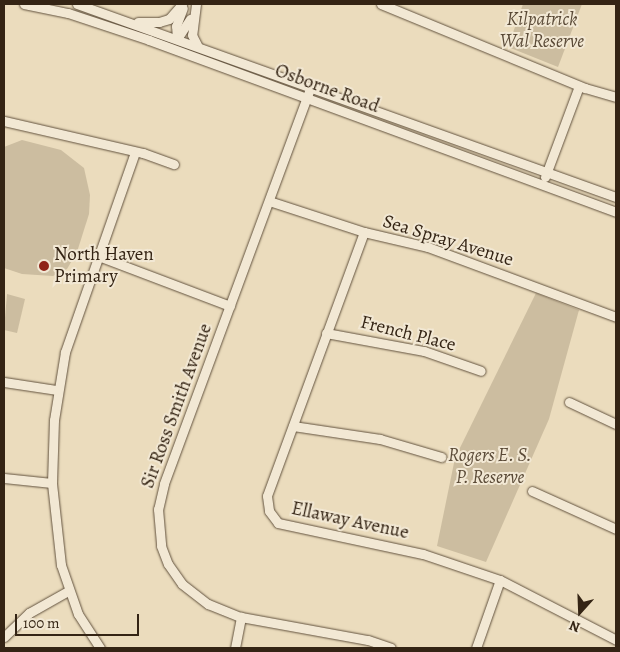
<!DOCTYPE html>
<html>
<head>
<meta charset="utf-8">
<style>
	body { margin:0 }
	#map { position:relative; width:620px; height:652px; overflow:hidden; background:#ebdcbd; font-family:Alegreya,serif }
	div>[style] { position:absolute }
	.green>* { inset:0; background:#ccbda0 }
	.roads { filter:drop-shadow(0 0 1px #62523e) drop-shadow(0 0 1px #62523e) }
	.minor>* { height:9px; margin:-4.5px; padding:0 4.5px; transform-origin:4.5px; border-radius:4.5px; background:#f2e8d4 }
	.dots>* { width:14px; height:14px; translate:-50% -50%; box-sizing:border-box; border:2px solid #f2e8d4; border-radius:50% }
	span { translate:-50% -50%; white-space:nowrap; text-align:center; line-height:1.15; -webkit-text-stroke:4px #f2e8d4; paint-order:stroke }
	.park-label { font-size:19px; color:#5a4a37; font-style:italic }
	.street-label { font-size:19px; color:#342414 }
	.poi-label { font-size:19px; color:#342414 }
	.left { translate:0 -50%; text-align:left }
	.frame { position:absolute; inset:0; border:5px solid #342414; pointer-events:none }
	.north { position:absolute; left:555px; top:587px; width:50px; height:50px; -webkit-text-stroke:4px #f2e8d4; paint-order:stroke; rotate:200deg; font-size:14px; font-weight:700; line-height:20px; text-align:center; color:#342414 }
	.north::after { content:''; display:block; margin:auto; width:18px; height:22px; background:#342414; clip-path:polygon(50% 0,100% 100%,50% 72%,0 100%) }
	.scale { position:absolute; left:15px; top:614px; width:124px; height:22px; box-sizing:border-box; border:2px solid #342414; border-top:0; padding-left:6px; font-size:15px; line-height:18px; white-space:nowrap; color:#342414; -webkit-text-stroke:4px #f2e8d4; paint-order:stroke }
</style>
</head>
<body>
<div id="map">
	<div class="green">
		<div style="clip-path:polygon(523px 4px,582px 4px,558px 67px,508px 47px)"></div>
		<div style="clip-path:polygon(22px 140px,61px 150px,84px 168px,90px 195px,89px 214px,77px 252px,67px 269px,53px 276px,22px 274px,4px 268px,4px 147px)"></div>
		<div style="clip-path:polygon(536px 293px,579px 310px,549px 419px,486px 562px,437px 546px,455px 458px)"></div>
		<div style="clip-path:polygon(7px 294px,25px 299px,17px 333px,4px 330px)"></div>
	</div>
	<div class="roads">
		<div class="minor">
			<div style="left:24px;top:4px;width:45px;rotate:11.6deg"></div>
			<div style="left:68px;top:13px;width:85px;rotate:18.4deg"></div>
			<div style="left:149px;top:40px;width:498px;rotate:20.2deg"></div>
			<div style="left:77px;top:4px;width:573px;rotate:19.7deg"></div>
			<div style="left:196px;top:4px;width:31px;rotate:97deg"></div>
			<div style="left:192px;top:35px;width:13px;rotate:63deg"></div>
			<div style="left:381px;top:4px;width:221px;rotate:22.4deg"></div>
			<div style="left:585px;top:88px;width:32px;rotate:16deg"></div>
			<div style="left:138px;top:22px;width:21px"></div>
			<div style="left:159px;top:22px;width:10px;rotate:-17deg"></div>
			<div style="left:169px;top:19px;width:20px;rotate:-49deg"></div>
			<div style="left:177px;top:39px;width:24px;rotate:-57deg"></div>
			<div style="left:177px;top:39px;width:13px;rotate:-94deg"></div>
			<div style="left:176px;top:26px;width:19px;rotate:-69deg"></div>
			<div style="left:311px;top:86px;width:424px;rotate:110.3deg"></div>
			<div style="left:164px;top:484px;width:26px;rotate:103deg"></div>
			<div style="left:158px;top:509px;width:37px;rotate:85deg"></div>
			<div style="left:161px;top:546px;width:19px;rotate:69deg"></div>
			<div style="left:168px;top:564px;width:24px;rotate:55deg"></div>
			<div style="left:182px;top:584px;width:33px;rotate:38deg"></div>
			<div style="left:208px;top:604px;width:35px;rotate:22deg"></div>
			<div style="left:241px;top:617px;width:129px;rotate:10.3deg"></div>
			<div style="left:368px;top:640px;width:24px;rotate:19deg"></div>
			<div style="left:4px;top:121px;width:143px;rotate:13deg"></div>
			<div style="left:143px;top:153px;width:33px;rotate:20deg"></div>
			<div style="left:545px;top:177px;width:97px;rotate:-69.5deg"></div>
			<div style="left:269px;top:201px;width:100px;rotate:18.1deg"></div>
			<div style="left:364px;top:232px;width:66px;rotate:13.2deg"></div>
			<div style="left:428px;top:247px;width:201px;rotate:20.4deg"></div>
			<div style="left:364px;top:232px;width:281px;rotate:110.2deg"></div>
			<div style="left:267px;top:496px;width:15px;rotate:82deg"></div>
			<div style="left:269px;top:511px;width:15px;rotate:53deg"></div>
			<div style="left:278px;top:523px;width:148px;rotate:12.1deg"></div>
			<div style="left:423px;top:554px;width:81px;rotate:18.7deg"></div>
			<div style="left:500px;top:580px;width:131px;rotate:27.3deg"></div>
			<div style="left:98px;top:256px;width:141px;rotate:20.7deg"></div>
			<div style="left:326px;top:333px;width:100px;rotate:10.4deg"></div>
			<div style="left:424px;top:351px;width:60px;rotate:19.3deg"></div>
			<div style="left:4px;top:382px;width:54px;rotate:8.6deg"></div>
			<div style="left:569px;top:402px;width:52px;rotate:25.1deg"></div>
			<div style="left:293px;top:426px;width:88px;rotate:8.5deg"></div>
			<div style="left:380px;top:439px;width:64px;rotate:16.4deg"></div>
			<div style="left:4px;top:478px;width:48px;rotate:5.9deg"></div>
			<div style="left:532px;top:491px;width:92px;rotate:24.3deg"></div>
			<div style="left:4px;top:637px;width:35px;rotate:-44deg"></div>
			<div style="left:29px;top:613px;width:45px;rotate:-29.4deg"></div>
			<div style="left:100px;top:648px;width:40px;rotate:-122.9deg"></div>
			<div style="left:78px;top:614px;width:52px;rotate:-109.1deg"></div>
			<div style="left:61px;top:565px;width:82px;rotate:-96.3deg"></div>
			<div style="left:52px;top:483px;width:63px;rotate:-88.2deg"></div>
			<div style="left:54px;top:420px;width:69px;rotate:-80.8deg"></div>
			<div style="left:65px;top:352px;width:212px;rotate:-70.7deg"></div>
			<div style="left:235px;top:648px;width:32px;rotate:-79deg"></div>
			<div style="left:476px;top:648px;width:72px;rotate:-70.6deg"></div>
		</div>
	</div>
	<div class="dots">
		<div style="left:44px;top:266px;background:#8f2418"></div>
	</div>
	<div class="park-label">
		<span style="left:542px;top:31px">Kilpatrick<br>Wal Reserve</span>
		<span style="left:490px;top:467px">Rogers E. S.<br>P. Reserve</span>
	</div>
	<div class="street-label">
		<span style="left:327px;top:89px;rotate:20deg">Osborne Road</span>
		<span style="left:448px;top:241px;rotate:17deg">Sea Spray Avenue</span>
		<span style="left:408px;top:334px;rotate:14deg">French Place</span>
		<span style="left:177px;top:406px;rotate:-70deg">Sir Ross Smith Avenue</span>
		<span style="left:350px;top:521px;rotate:12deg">Ellaway Avenue</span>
	</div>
	<div class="poi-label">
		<span class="left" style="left:54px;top:266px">North Haven<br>Primary</span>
	</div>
	<div class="frame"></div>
	<div class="north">N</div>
	<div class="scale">100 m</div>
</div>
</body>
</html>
